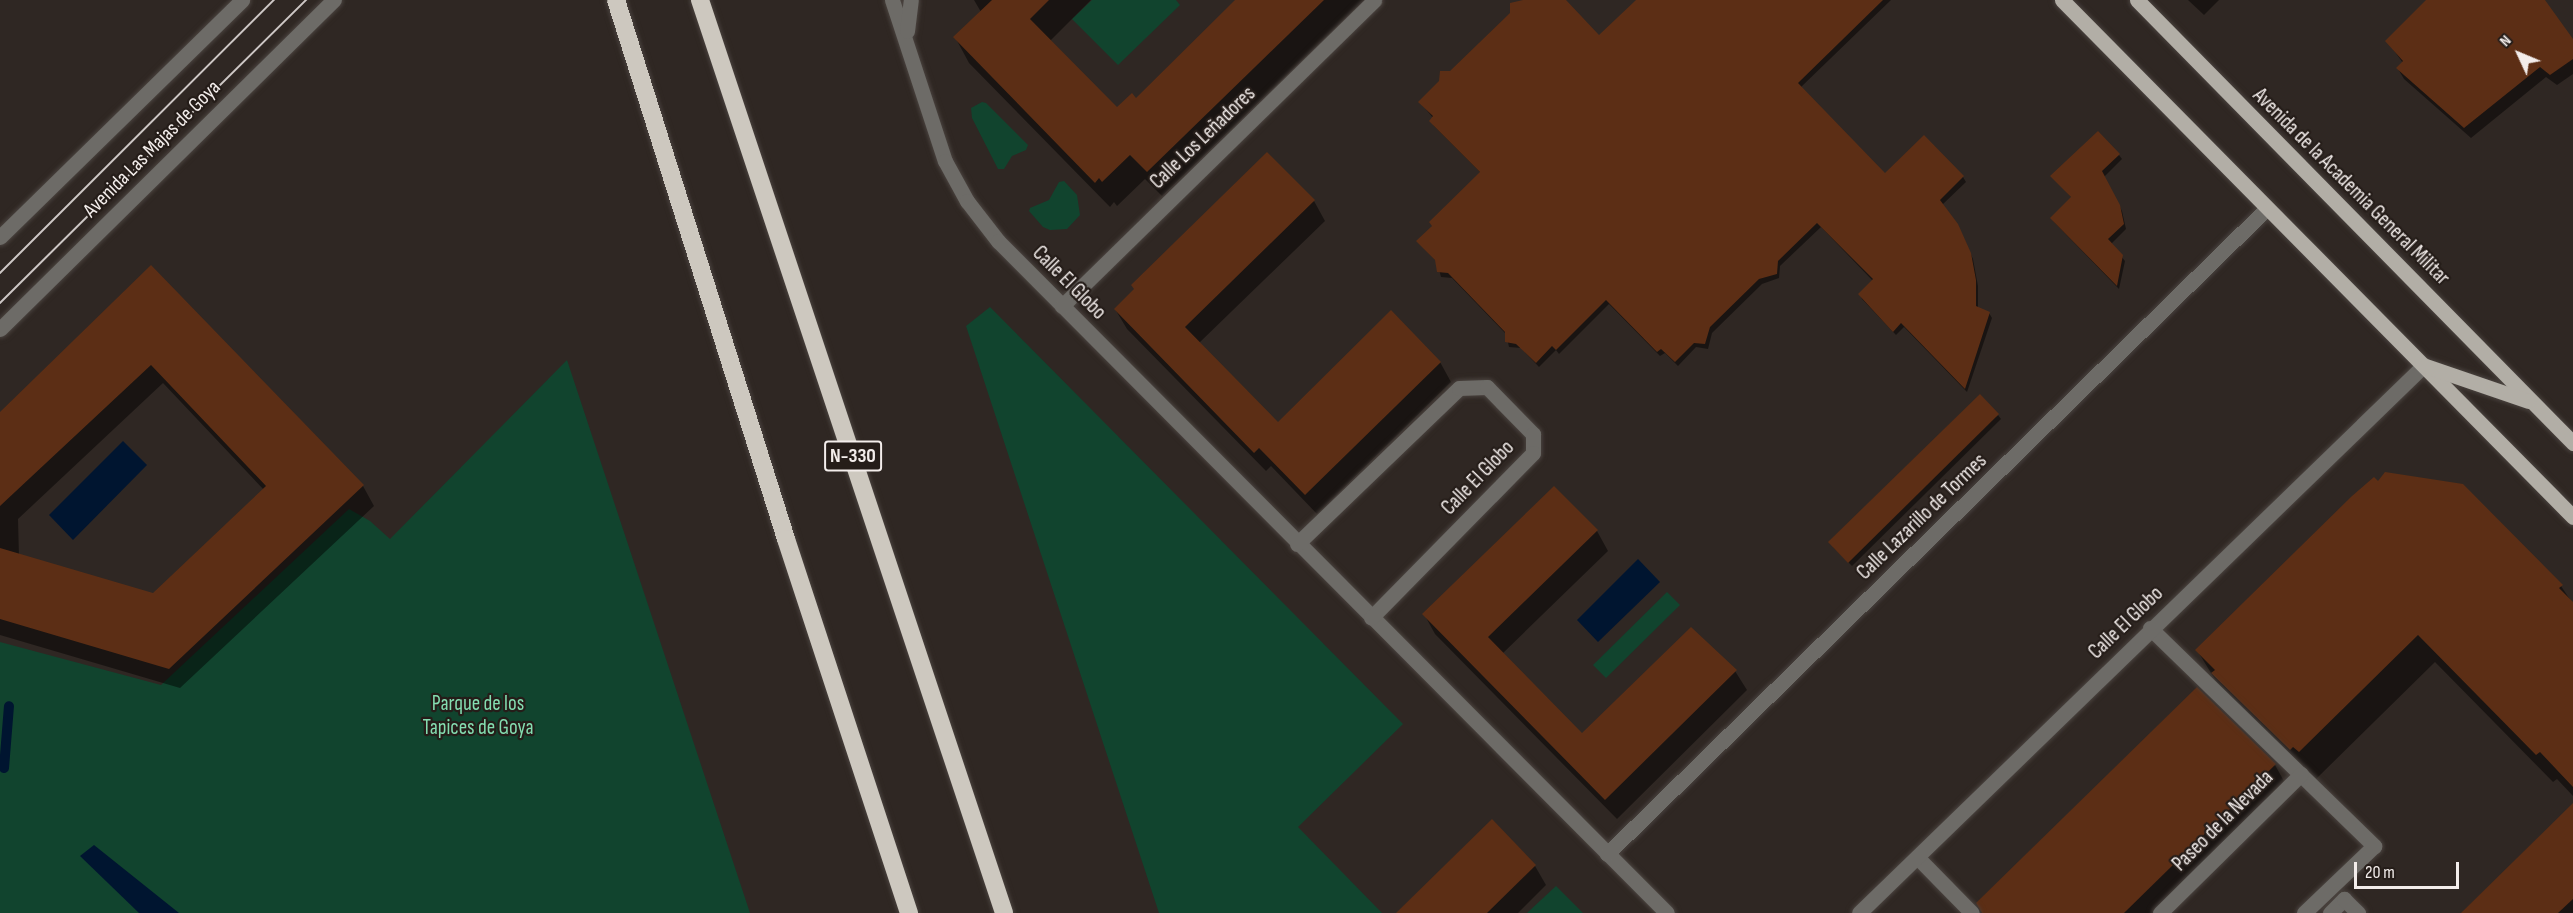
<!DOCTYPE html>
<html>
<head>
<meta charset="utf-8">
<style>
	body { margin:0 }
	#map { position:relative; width:2573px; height:913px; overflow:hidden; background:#2f2723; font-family:"Sofia Sans Condensed",sans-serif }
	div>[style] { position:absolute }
	.green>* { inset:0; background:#11442e }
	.water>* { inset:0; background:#001530 }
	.shadow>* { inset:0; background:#0007 }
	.stream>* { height:10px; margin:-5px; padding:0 5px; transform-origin:5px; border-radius:5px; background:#001530 }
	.building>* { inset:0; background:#5c2e15 }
	.roads { filter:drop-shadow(0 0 2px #4a433f) drop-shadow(0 0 2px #4a433f) }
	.minor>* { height:15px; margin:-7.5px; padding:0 7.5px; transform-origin:7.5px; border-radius:7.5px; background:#6d6b67 }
	.major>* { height:15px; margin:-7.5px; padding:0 7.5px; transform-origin:7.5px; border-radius:7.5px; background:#b2aea6 }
	.highway>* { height:18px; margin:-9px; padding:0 9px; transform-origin:9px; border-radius:9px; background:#cdc8bf }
	.tram>* { height:1.5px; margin:-0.75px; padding:0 0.75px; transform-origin:0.75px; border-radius:0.75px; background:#cdc7c5 }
	span { translate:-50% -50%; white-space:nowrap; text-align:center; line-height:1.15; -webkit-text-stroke:4.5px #251d19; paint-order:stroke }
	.shield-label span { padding:2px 4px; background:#251d19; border:2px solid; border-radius:4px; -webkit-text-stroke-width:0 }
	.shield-label { font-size:20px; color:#f3edeb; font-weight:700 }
	.street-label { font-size:21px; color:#f3edeb }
	.park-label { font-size:21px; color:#84ddb0 }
	.north { position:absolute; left:2489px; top:24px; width:60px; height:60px; -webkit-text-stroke:4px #251d19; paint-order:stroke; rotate:314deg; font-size:16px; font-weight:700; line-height:24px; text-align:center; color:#f3edeb }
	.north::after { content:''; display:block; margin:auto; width:21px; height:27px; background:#f3edeb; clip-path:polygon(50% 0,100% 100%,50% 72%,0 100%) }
	.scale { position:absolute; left:2354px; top:862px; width:105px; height:27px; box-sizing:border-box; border:3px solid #f3edeb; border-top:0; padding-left:8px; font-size:18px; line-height:21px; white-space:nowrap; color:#f3edeb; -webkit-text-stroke:4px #251d19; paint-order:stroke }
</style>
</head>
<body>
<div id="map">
	<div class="green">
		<div style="clip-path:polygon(1092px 0,1176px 0,1180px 5px,1118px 65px,1072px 19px)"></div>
		<div style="clip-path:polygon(982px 102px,986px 103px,1028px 145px,1026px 150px,1012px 156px,1004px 169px,998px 169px,972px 118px,971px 108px)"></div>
		<div style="clip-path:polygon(1064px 181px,1077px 195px,1080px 215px,1067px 229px,1050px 230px,1043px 227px,1029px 211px,1030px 208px,1049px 200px,1059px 182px)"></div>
		<div style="clip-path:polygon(990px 307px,1403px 724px,1298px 827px,1382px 913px,1159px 913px,966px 326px)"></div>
		<div style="clip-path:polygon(567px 360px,750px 913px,0 913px,0 642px,161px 685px,349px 509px,370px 521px,390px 539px)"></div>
		<div style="clip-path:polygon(1667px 592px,1680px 605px,1606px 678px,1593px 665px)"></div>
		<div style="clip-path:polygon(1556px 886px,1583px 913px,1527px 913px)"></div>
	</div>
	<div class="water">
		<div style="clip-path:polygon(123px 441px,147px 465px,73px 540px,49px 515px)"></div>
		<div style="clip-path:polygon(1638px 559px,1660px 582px,1598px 642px,1577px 620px)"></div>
		<div style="clip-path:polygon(94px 845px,179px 913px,139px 913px,80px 856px)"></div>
	</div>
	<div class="shadow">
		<div style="clip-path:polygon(974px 0,1091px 0,1050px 41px,1117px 109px,1136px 100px,1237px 0,1364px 0,1162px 196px,1145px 179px,1117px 206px,1114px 202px,1110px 207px,969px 63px,955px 37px,981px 12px)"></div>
		<div style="clip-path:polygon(1524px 0,1563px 0,1599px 37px,1638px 0,1891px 0,1800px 88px,1885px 175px,1963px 177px,1966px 182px,1942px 205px,1960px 230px,1973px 259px,1978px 286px,1978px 309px,1989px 313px,1992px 318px,1967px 392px,1904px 327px,1896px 335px,1862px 299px,1860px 294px,1873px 281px,1821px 227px,1780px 266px,1779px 278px,1762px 284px,1712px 333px,1708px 349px,1696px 347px,1678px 366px,1665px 353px,1660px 356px,1609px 304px,1559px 354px,1556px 350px,1539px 367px,1521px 348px,1509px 347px,1506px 334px,1452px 278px,1441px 277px,1437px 262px,1418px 242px,1481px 173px,1434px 126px,1431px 121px,1433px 118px,1420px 102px)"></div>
		<div style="clip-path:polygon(2188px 0,2219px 0,2204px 15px)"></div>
		<div style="clip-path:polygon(2428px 0,2543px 0,2573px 41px,2573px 74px,2557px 85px,2546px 77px,2471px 138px,2404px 79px,2398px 69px,2403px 63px,2387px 41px)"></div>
		<div style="clip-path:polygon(2119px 155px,2122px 159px,2104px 177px,2122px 211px,2126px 229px,2111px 244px,2125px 261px,2119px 289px,2055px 223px,2052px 219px,2072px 198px,2052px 176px)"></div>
		<div style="clip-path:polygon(1314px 201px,1325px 221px,1199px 343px,1278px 424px,1440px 362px,1451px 382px,1317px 514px,1271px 466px,1266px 471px,1127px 329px,1115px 309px)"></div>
		<div style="clip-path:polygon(evenodd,151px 267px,363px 486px,374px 506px,180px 688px,0 635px,0 414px,151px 267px,163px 383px,264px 490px,153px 595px,19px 556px,18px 519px,163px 383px)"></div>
		<div style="clip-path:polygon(1998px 415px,2001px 419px,1852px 566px,1833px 547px)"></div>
		<div style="clip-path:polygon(1554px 488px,1597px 531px,1608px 551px,1502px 654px,1582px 735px,1735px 671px,1747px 690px,1617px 819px,1435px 634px,1424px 614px)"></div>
		<div style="clip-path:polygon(2561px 586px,2573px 604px,2573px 796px,2557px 779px,2553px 782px,2435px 662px,2316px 779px,2228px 701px,2197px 650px)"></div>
		<div style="clip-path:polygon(2275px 765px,2289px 790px,2164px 913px,1984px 913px)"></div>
		<div style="clip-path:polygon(2573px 805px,2573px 913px,2463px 913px)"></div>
		<div style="clip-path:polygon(1535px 866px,1546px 885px,1518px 913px,1398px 913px)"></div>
	</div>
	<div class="stream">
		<div style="left:4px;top:768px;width:62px;rotate:-85.4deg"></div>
	</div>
	<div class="building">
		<div style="clip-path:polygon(992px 0,1049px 0,1030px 19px,1117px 107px,1132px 93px,1136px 98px,1235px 0,1324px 0,1147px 172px,1130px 155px,1102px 182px,1099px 178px,1095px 183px,953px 37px)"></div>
		<div style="clip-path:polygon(1523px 0,1566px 0,1599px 35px,1636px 0,1883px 0,1798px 83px,1885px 173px,1924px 135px,1964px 176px,1940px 200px,1958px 224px,1971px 253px,1976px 280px,1976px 306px,1990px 312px,1965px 389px,1901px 323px,1893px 332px,1858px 294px,1873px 279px,1817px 223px,1778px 261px,1777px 274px,1759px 279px,1710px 327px,1705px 344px,1694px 343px,1675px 362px,1661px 349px,1657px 352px,1606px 300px,1556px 350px,1552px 346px,1536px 363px,1516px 344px,1505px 342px,1505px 332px,1448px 273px,1437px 272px,1435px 260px,1416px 241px,1432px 226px,1429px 222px,1480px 172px,1429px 121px,1433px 116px,1418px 102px,1439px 81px,1440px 71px,1450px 71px,1510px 13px,1510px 3px)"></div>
		<div style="clip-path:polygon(2426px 0,2545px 0,2573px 39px,2573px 59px,2550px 75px,2540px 67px,2464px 128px,2396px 68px,2403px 61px,2385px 41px)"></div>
		<div style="clip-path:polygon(2098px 131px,2120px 154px,2102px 171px,2120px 205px,2124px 224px,2108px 239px,2123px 255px,2117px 286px,2050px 218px,2071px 197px,2050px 176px)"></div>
		<div style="clip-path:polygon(1267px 152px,1315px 200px,1185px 327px,1278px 422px,1391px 310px,1441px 362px,1305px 495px,1259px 448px,1254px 453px,1114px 309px,1134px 289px,1131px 285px)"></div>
		<div style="clip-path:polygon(151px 265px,364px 485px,169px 669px,0 619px,0 548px,153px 593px,266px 486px,151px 365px,0 506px,0 412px)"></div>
		<div style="clip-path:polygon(1980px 394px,1999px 414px,1848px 563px,1828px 542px)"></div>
		<div style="clip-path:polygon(2385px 472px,2463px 484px,2563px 585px,2559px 588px,2573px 602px,2573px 787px,2540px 752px,2536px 755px,2418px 635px,2299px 752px,2293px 747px,2290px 750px,2211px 673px,2215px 670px,2195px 650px,2352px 496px,2374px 477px,2378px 481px)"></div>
		<div style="clip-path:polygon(1554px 486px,1598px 530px,1488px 637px,1582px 733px,1691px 627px,1737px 670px,1605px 800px,1422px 614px)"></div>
		<div style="clip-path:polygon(2197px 687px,2276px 764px,2124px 913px,1982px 913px,1976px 903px)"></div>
		<div style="clip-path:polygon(2573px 803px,2573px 899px,2558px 913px,2461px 913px)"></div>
		<div style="clip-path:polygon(1492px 819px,1536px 865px,1487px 913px,1396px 913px)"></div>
	</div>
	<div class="roads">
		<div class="minor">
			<div style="left:892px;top:0;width:169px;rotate:71.8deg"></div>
			<div style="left:945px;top:161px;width:46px;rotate:61.2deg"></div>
			<div style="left:967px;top:201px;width:51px;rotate:52.2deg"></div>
			<div style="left:998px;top:241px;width:948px;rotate:45.13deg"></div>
			<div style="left:907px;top:31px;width:31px;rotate:-83deg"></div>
			<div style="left:0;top:237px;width:339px;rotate:-44.4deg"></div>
			<div style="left:1062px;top:306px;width:437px;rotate:-44.4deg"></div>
			<div style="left:0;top:329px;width:469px;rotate:-44.6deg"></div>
			<div style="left:1297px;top:544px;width:225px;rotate:-43.9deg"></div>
			<div style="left:1459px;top:388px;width:28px;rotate:-2deg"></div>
			<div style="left:1487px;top:387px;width:66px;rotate:45.6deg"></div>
			<div style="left:1533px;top:434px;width:19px;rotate:90deg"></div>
			<div style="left:1533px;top:453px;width:231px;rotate:134.5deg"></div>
			<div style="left:2150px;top:628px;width:313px;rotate:44.2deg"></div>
			<div style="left:2374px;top:846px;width:97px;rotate:136.3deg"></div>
			<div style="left:1607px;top:854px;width:922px;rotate:-44.38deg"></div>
			<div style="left:1917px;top:857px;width:78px;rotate:45.5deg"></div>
			<div style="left:1859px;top:913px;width:787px;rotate:-44.12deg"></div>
			<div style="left:2160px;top:913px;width:198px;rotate:-44.6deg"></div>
			<div style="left:2330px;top:913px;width:20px;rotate:-45deg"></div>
			<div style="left:2344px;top:899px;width:20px;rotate:45deg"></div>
		</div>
		<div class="major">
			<div style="left:2062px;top:0;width:727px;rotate:45.33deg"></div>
			<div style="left:2137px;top:0;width:622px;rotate:45.46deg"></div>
			<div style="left:2426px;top:366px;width:108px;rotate:18.9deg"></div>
		</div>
		<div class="highway">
			<div style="left:616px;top:0;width:565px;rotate:72.49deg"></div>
			<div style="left:786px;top:539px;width:394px;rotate:71.8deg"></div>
			<div style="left:700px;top:0;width:962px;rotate:71.58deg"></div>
		</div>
	</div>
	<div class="tram">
		<div style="left:0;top:273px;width:387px;rotate:-44.9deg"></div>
		<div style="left:0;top:303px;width:431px;rotate:-44.7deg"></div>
	</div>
	<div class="shield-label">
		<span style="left:853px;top:456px">N-330</span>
	</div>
	<div class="street-label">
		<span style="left:1203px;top:138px;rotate:-44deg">Calle Los Leñadores</span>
		<span style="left:152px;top:149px;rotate:-45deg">Avenida Las Majas de Goya</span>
		<span style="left:2351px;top:187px;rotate:45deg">Avenida de la Academia General Militar</span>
		<span style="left:1069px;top:283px;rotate:45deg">Calle El Globo</span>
		<span style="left:1478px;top:478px;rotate:-46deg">Calle El Globo</span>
		<span style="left:1922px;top:517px;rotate:-44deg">Calle Lazarillo de Tormes</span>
		<span style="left:2126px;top:623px;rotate:-44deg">Calle El Globo</span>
		<span style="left:2223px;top:821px;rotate:-45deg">Paseo de la Nevada</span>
	</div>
	<div class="park-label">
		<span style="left:478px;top:716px">Parque de los<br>Tapices de Goya</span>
	</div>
	<div class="north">N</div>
	<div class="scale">20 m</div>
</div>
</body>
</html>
